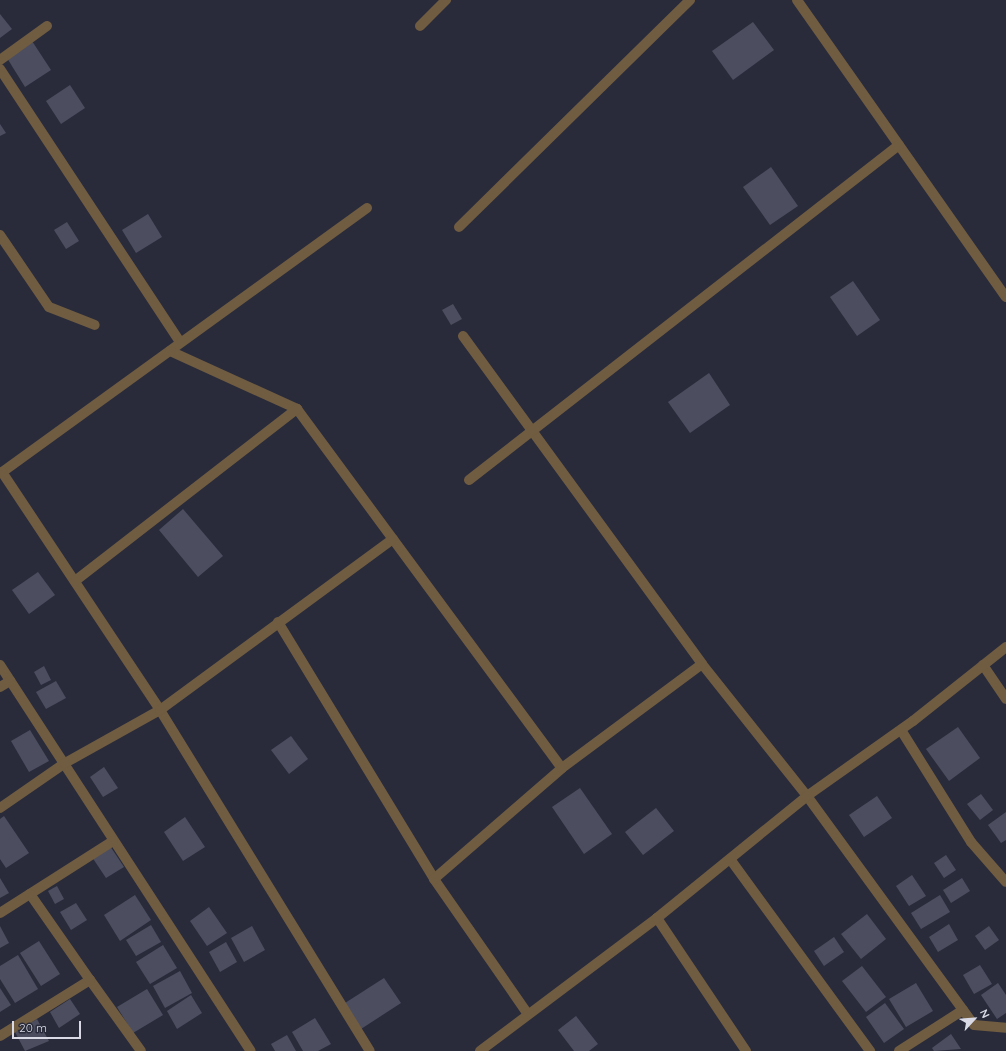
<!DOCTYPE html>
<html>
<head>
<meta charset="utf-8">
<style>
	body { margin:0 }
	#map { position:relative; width:1006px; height:1051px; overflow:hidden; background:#292b3b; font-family:Quicksand,sans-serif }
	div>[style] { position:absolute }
	.building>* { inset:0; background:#4c4e5f }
	.minor>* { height:10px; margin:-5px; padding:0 5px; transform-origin:5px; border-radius:5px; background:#705c40 }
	span { translate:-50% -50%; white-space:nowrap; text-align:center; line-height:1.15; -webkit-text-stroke:3px #292b3b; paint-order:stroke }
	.north { position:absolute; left:954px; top:999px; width:40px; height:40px; -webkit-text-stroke:3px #292b3b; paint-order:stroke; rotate:64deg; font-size:11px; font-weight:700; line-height:16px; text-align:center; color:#d9dae5 }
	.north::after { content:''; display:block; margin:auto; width:14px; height:18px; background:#d9dae5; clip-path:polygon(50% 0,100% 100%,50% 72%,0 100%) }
	.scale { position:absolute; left:12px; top:1021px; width:69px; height:18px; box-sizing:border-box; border:2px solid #d9dae5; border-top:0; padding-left:5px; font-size:12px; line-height:14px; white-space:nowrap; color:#d9dae5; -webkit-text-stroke:3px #292b3b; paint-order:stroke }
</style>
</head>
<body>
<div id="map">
	<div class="building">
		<div style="clip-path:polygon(0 14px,12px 29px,0 38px)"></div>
		<div style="clip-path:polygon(753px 22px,774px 50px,733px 80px,712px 51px)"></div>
		<div style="clip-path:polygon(32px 41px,51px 70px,25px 87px,7px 58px)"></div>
		<div style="clip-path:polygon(70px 85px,85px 108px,61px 124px,46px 101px)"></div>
		<div style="clip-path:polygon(0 124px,6px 133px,0 136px)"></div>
		<div style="clip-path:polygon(771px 167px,798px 206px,770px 225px,743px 187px)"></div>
		<div style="clip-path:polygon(148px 214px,162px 237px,136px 253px,122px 230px)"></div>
		<div style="clip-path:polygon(67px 222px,79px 241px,66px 249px,54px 230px)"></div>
		<div style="clip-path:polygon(853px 281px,880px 320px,857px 336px,830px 297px)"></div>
		<div style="clip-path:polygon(453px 304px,462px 319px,451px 325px,442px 310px)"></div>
		<div style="clip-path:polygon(709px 373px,730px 405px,690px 433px,668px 402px)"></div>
		<div style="clip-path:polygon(183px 509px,223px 556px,198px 577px,159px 530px)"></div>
		<div style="clip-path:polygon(38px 572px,55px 595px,29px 614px,12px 590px)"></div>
		<div style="clip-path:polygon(44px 666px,51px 680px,41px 685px,34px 672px)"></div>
		<div style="clip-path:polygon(56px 681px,66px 698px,46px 709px,36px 692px)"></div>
		<div style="clip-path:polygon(958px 727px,980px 758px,949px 781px,926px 749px)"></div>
		<div style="clip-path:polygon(30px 730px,49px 761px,29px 772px,11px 741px)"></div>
		<div style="clip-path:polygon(291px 736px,308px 759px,289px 774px,271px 750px)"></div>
		<div style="clip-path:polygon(104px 767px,118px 788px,103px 797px,90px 777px)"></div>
		<div style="clip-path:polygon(580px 788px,612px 834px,584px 854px,552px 807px)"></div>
		<div style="clip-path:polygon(981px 794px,993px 810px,980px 820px,967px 804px)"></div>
		<div style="clip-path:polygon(877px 796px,892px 818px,864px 837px,849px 815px)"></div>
		<div style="clip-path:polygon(656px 808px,674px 831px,643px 855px,625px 832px)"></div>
		<div style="clip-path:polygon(1006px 812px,1006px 840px,1001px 843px,988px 825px)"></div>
		<div style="clip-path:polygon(4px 816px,29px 853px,6px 868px,0 859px,0 819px)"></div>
		<div style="clip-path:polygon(185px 817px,205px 847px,183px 861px,164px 832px)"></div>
		<div style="clip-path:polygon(110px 846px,124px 867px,106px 878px,92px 857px)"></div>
		<div style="clip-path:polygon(946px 855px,956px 870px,944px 878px,934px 863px)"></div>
		<div style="clip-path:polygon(912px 875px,926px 896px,909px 906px,896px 886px)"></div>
		<div style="clip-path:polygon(0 878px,9px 893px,0 898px)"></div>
		<div style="clip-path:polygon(962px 878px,970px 891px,951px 903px,943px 890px)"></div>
		<div style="clip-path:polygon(57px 886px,64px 899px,55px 904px,48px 891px)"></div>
		<div style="clip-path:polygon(135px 895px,151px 920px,120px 941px,104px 915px)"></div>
		<div style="clip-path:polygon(940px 895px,950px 912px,921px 929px,911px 913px)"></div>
		<div style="clip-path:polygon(76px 903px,87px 920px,71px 930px,60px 912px)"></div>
		<div style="clip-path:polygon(209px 907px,227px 933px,207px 946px,190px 921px)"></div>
		<div style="clip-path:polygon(867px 914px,886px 939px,861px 959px,841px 934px)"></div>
		<div style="clip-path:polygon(949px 924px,958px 940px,938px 952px,929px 937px)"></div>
		<div style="clip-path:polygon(151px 925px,161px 942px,136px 956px,126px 940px)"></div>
		<div style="clip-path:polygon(0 926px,9px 943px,0 948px)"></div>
		<div style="clip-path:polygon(252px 926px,265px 950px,244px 962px,231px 938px)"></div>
		<div style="clip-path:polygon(989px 926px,999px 940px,985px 950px,975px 936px)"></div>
		<div style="clip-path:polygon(834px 937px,844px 952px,824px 966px,814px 951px)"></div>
		<div style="clip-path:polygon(39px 941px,60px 974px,41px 986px,20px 953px)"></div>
		<div style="clip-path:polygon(226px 942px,237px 962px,220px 972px,209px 952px)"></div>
		<div style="clip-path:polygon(163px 945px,177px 968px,150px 984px,136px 962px)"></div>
		<div style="clip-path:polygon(18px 955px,38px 989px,15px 1003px,0 979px,0 966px)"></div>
		<div style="clip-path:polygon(980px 965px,992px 984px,974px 994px,963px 975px)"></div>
		<div style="clip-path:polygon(862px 966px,886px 997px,866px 1012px,842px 981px)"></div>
		<div style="clip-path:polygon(180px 971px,192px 993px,165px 1008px,153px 986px)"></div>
		<div style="clip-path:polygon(384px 978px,401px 1003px,361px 1029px,345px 1003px)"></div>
		<div style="clip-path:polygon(916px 983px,933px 1011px,906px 1027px,889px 999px)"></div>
		<div style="clip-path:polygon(998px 983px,1006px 995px,1006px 1013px,997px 1019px,981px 995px)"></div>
		<div style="clip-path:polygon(0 988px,11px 1005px,0 1012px)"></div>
		<div style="clip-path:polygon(147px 989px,163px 1015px,133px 1033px,117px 1007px)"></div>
		<div style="clip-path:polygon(191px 995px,202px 1013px,177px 1029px,167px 1011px)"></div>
		<div style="clip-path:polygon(70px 999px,80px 1014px,59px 1028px,50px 1012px)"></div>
		<div style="clip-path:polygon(885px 1003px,904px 1029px,884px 1043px,866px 1017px)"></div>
		<div style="clip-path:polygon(576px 1016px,598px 1044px,589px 1051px,574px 1051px,558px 1030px)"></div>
		<div style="clip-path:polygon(315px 1018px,331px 1044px,318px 1051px,303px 1051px,292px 1032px)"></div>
		<div style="clip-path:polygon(37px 1019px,49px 1041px,25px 1051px,15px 1032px)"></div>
		<div style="clip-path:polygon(951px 1034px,961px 1049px,934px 1051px,932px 1048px)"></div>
		<div style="clip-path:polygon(287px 1035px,296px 1051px,275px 1051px,271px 1044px)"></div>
	</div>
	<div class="minor">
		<div style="left:797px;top:0;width:363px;rotate:54.9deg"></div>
		<div style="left:420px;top:26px;width:37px;rotate:-45deg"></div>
		<div style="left:0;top:60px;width:58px;rotate:-35.9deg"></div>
		<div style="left:0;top:69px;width:327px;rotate:56.6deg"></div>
		<div style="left:367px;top:208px;width:450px;rotate:144.1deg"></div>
		<div style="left:2px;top:472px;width:286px;rotate:56.4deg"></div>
		<div style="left:160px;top:710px;width:400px;rotate:58.4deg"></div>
		<div style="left:459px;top:227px;width:324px;rotate:-44.5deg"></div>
		<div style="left:0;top:235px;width:87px;rotate:55.8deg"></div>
		<div style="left:49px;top:307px;width:49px;rotate:21.4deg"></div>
		<div style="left:463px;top:336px;width:406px;rotate:53.9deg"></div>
		<div style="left:702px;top:664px;width:169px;rotate:51.5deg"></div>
		<div style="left:807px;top:796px;width:283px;rotate:53.9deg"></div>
		<div style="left:974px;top:1025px;width:32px;rotate:5deg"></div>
		<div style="left:170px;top:351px;width:140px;rotate:24.5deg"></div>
		<div style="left:297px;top:409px;width:446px;rotate:53.6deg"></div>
		<div style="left:469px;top:480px;width:545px;rotate:-37.92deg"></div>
		<div style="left:75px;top:581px;width:281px;rotate:-37.8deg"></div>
		<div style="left:278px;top:622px;width:301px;rotate:58.7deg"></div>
		<div style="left:434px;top:879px;width:163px;rotate:55.2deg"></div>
		<div style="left:0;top:665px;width:460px;rotate:57deg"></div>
		<div style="left:983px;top:665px;width:41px;rotate:55.9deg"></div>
		<div style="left:0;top:687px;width:12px;rotate:-31deg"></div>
		<div style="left:901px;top:730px;width:132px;rotate:58deg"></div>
		<div style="left:971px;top:842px;width:53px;rotate:48.8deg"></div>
		<div style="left:0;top:808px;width:79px;rotate:-34.7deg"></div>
		<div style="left:65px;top:763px;width:109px;rotate:-29.2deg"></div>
		<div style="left:160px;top:710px;width:289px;rotate:-36.3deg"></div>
		<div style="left:730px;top:859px;width:238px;rotate:53.9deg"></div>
		<div style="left:434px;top:879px;width:169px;rotate:-40.9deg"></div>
		<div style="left:562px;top:768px;width:174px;rotate:-36.6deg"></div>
		<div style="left:0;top:913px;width:134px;rotate:-32.5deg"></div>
		<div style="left:657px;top:918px;width:160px;rotate:56.2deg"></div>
		<div style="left:90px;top:980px;width:87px;rotate:54.3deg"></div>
		<div style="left:0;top:1036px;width:106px;rotate:-31.9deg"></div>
		<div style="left:90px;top:980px;width:105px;rotate:-124.9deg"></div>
		<div style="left:480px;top:1051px;width:221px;rotate:-36.9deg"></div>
		<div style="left:657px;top:918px;width:193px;rotate:-39.1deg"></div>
		<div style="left:807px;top:796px;width:130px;rotate:-35.3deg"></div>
		<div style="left:913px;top:721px;width:119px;rotate:-38.5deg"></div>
		<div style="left:899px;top:1051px;width:76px;rotate:-32.6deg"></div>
	</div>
	<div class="north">N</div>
	<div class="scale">20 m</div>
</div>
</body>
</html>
